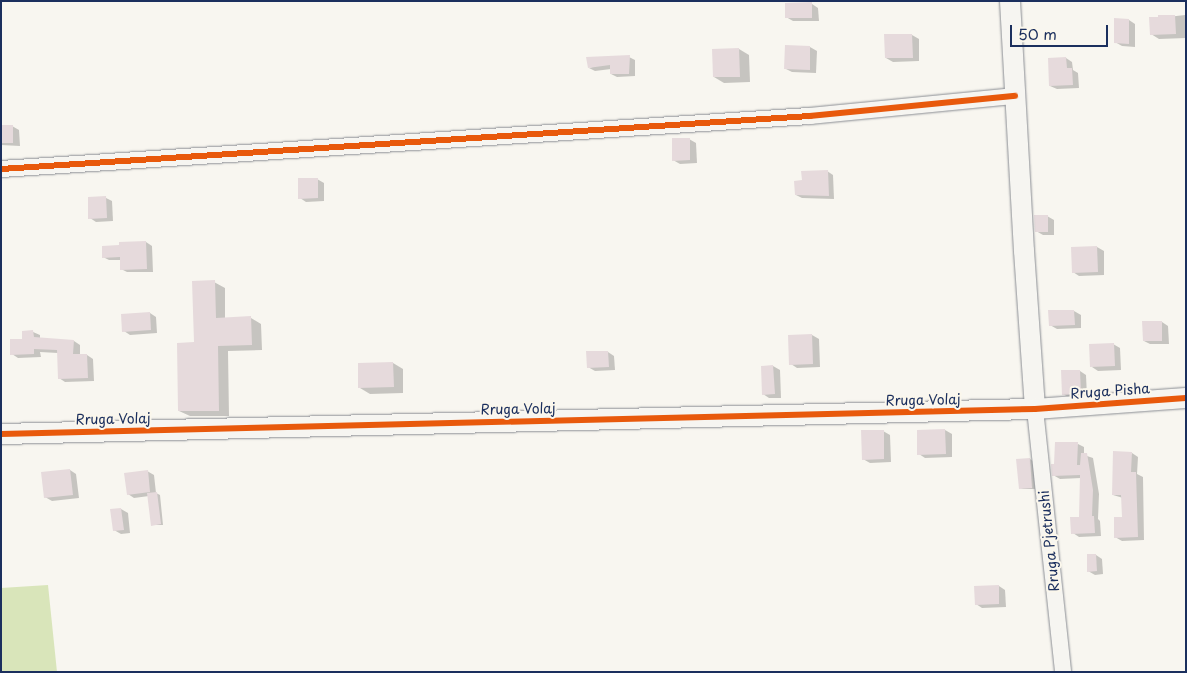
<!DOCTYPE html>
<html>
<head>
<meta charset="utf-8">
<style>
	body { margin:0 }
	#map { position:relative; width:1187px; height:673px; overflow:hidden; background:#f8f6f0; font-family:"Playpen Sans",sans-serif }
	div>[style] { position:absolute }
	.green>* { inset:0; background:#d9e5ba }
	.shadow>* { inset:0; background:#0003 }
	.building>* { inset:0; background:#e6dadc }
	.roads { filter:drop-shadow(0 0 1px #8b8e94) drop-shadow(0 0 1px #8b8e94) }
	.minor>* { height:16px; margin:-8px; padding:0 8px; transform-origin:8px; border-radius:8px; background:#f6f5f1 }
	.tertiary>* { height:20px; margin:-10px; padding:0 10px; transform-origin:10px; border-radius:10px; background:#f6f5f1 }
	.cycleway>* { height:6px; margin:-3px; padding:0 3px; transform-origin:3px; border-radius:3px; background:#e8590c }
	span { translate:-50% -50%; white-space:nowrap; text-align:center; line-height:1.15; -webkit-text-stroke:4px #fbf7ec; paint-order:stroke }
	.street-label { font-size:14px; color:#1b2f5e }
	.frame { position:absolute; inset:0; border:2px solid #1b2f5e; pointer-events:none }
	.scale { position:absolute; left:1010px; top:25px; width:98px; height:22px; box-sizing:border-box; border:2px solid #1b2f5e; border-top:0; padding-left:6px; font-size:15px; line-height:18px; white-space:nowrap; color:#1b2f5e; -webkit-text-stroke:4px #fbf7ec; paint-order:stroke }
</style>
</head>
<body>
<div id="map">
	<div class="green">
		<div style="clip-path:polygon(48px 585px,57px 672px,1px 672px,1px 588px)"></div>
	</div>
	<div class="shadow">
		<div style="clip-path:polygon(1186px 1px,1186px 38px,1159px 39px,1151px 34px,1150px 19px,1185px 15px)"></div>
		<div style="clip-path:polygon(812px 4px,818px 8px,819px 21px,793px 21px,786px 17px)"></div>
		<div style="clip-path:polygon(1129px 20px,1135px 24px,1135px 47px,1122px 46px,1115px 42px)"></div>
		<div style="clip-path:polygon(912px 35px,919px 39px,919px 61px,893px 62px,886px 58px)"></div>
		<div style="clip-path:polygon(786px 47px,810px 47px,817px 51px,816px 73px,792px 72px,786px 69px)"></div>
		<div style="clip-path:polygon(739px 49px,749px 55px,750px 82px,724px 83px,714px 77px)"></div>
		<div style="clip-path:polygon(629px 57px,635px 60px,635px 76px,617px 77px,611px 74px,611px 69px,595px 71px,589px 68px)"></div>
		<div style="clip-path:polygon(1066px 58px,1072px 62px,1073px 70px,1078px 73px,1079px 88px,1057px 89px,1050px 86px)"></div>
		<div style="clip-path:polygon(1px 126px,12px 126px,19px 130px,20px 146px,1px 145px)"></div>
		<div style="clip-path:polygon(689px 139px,696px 143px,697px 163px,680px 164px,673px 160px)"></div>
		<div style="clip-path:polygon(827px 171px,833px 175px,834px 199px,802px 198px,796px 195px,803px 181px)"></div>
		<div style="clip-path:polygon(317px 179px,324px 183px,324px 201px,306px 202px,300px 198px)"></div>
		<div style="clip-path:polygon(106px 198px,112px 201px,113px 221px,96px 222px,90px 218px)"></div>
		<div style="clip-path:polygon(1047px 216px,1054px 220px,1054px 235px,1043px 235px,1036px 231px)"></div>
		<div style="clip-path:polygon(146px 242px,152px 246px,153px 272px,127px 272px,121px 269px,121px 260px,109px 260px,103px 257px)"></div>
		<div style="clip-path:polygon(1097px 247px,1104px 251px,1104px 275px,1079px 276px,1073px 272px)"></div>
		<div style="clip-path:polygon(214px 282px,225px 288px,225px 319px,251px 318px,261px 324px,262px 350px,228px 351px,229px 416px,190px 416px,179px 411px,195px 344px)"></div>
		<div style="clip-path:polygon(1074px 311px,1081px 315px,1081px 328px,1057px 329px,1050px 325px)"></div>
		<div style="clip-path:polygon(150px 313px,156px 317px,157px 333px,130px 335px,124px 331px)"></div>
		<div style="clip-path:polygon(1162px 322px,1168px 326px,1169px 344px,1150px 344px,1144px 341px)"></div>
		<div style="clip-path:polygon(33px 332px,40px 335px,40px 339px,74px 341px,80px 345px,80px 355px,87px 355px,93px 359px,94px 381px,65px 382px,59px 378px,58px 353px,40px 352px,41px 357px,18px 358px,12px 354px)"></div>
		<div style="clip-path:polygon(812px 335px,819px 339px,820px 367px,797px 368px,791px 364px,790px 336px)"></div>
		<div style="clip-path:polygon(1113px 344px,1120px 348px,1121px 370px,1098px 371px,1092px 367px)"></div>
		<div style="clip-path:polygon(608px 352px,614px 356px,615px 370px,595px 371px,588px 367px)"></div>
		<div style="clip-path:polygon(393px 363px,403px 369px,403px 393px,370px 394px,360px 388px)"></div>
		<div style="clip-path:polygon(773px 366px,780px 370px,781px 398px,769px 398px,763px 394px,762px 367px)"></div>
		<div style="clip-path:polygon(1080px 371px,1086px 375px,1087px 397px,1070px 398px,1063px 394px)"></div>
		<div style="clip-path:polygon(945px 430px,952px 434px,952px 457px,925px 458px,919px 454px)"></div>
		<div style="clip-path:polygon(883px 431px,890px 435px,891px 462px,870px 463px,863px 459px)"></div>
		<div style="clip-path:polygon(1078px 444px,1084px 447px,1084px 455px,1093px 458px,1099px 494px,1098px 519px,1100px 521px,1101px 536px,1079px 537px,1073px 533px,1080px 518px,1081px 478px,1060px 479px,1053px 475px,1055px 465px)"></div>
		<div style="clip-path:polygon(1132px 453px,1138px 457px,1137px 474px,1143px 477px,1144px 540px,1122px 541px,1115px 537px,1123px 518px,1123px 498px,1113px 495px)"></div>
		<div style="clip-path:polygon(1030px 459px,1033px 461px,1035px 489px,1023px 489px,1020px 488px)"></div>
		<div style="clip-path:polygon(70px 470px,76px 474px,79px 498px,52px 501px,45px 497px)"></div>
		<div style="clip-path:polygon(147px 471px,154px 475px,156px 493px,160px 495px,163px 525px,152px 525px,149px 496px,134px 498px,128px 494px)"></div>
		<div style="clip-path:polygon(121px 509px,128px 513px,130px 533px,121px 534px,114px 530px,112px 510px)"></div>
		<div style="clip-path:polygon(1096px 555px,1102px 559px,1103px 574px,1095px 575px,1088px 571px)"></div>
		<div style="clip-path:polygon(999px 586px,1005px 590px,1006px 607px,982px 608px,976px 604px)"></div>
	</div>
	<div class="building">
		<div style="clip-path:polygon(812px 2px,812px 18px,785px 18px,785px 3px)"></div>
		<div style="clip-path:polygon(1158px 15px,1175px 15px,1176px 34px,1150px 35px,1149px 17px,1158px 17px)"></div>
		<div style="clip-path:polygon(1114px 18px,1129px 19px,1129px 44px,1114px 43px)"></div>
		<div style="clip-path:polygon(884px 34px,912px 34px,913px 58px,885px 58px)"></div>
		<div style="clip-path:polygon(785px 45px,810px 46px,810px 70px,784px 69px)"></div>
		<div style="clip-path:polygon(739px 48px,740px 77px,713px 77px,712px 49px)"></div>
		<div style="clip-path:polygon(630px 55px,629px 74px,610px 74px,610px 65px,588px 68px,586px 57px)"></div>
		<div style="clip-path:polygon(1066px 57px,1067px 68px,1072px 68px,1073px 85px,1049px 86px,1048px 58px)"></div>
		<div style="clip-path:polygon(1px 125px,13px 125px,13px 143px,1px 143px)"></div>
		<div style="clip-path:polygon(672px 138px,690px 138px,690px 160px,672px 161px)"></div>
		<div style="clip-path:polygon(828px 170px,829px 196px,795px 195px,794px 181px,802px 180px,801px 171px)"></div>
		<div style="clip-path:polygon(298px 178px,318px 178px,318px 198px,298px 199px)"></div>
		<div style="clip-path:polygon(106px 196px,107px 218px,88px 219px,88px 197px)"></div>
		<div style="clip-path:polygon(1034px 215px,1048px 215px,1048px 232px,1035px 232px)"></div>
		<div style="clip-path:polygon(146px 241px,147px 269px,120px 270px,120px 257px,102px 258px,102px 246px,119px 245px,119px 242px)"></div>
		<div style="clip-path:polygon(1097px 246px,1098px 272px,1072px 273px,1071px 247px)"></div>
		<div style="clip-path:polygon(215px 280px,216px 318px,251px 316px,252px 345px,218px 346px,219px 411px,178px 411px,177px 343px,194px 342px,192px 281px)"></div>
		<div style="clip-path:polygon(1048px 310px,1074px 310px,1075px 325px,1049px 326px)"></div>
		<div style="clip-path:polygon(150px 312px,151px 330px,122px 332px,121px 314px)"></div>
		<div style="clip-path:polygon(1142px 321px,1162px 321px,1162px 341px,1143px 341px)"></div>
		<div style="clip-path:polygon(33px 330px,34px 337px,74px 340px,73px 354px,87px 354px,88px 378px,58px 379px,57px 350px,34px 349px,34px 354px,10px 355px,10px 339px,22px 339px,22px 331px)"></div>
		<div style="clip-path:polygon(812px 334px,813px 364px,789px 365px,788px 335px)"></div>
		<div style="clip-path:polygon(1114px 343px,1115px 366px,1090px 367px,1089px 344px)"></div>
		<div style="clip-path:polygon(586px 351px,608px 351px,609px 367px,587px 368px)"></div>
		<div style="clip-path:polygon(393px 362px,394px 387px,358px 388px,358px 363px)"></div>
		<div style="clip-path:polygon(773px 365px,775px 394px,762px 395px,761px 366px)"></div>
		<div style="clip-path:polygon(1061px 370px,1080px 370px,1081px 394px,1062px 395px)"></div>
		<div style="clip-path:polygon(945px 429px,946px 454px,917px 455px,917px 430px)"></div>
		<div style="clip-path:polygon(861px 430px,884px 430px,884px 459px,862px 460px)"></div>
		<div style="clip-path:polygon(1055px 442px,1078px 442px,1077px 465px,1080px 465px,1081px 453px,1087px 453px,1093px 490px,1092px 516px,1094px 516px,1095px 533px,1071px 534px,1070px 517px,1079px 517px,1080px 475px,1052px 476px,1051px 464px,1054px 464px)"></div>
		<div style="clip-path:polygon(1113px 451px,1132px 452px,1131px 472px,1136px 472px,1138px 537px,1114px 538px,1114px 517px,1122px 517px,1121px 495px,1112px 495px)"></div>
		<div style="clip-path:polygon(1030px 458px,1032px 488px,1019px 489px,1016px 459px)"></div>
		<div style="clip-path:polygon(70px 469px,73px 495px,44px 498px,41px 472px)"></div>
		<div style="clip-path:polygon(148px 470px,150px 492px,127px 495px,124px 473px)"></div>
		<div style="clip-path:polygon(157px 492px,161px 524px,151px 526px,147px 493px)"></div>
		<div style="clip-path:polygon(121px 508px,124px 530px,113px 531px,110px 509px)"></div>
		<div style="clip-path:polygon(1087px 554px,1096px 554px,1097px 571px,1087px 572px)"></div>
		<div style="clip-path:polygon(999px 585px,999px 604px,975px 605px,974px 586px)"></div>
	</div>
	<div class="roads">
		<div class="minor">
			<div style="left:1px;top:169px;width:811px;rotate:-3.75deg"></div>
			<div style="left:810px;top:116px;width:206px;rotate:-5.6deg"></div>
			<div style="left:1035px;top:409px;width:264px;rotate:83.9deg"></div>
		</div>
		<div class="tertiary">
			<div style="left:1010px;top:1px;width:250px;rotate:86.8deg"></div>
			<div style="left:1024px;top:251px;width:158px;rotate:86deg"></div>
			<div style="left:1px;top:434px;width:1034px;rotate:-1.39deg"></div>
			<div style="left:1035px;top:409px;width:151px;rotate:-4.2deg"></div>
		</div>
	</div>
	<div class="cycleway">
		<div style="left:1px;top:169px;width:811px;rotate:-3.75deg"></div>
		<div style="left:810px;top:116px;width:206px;rotate:-5.6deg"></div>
		<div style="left:1px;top:434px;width:1034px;rotate:-1.39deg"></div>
		<div style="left:1035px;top:409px;width:151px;rotate:-4.2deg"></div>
	</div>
	<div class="street-label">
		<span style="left:1110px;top:391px;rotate:-4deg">Rruga Pisha</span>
		<span style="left:923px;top:400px;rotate:-1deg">Rruga Volaj</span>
		<span style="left:518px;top:409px;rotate:-1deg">Rruga Volaj</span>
		<span style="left:113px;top:419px;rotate:-1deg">Rruga Volaj</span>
		<span style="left:1049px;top:541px;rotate:-96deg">Rruga Pjetrushi</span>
	</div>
	<div class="frame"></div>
	<div class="scale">50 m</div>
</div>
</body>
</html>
